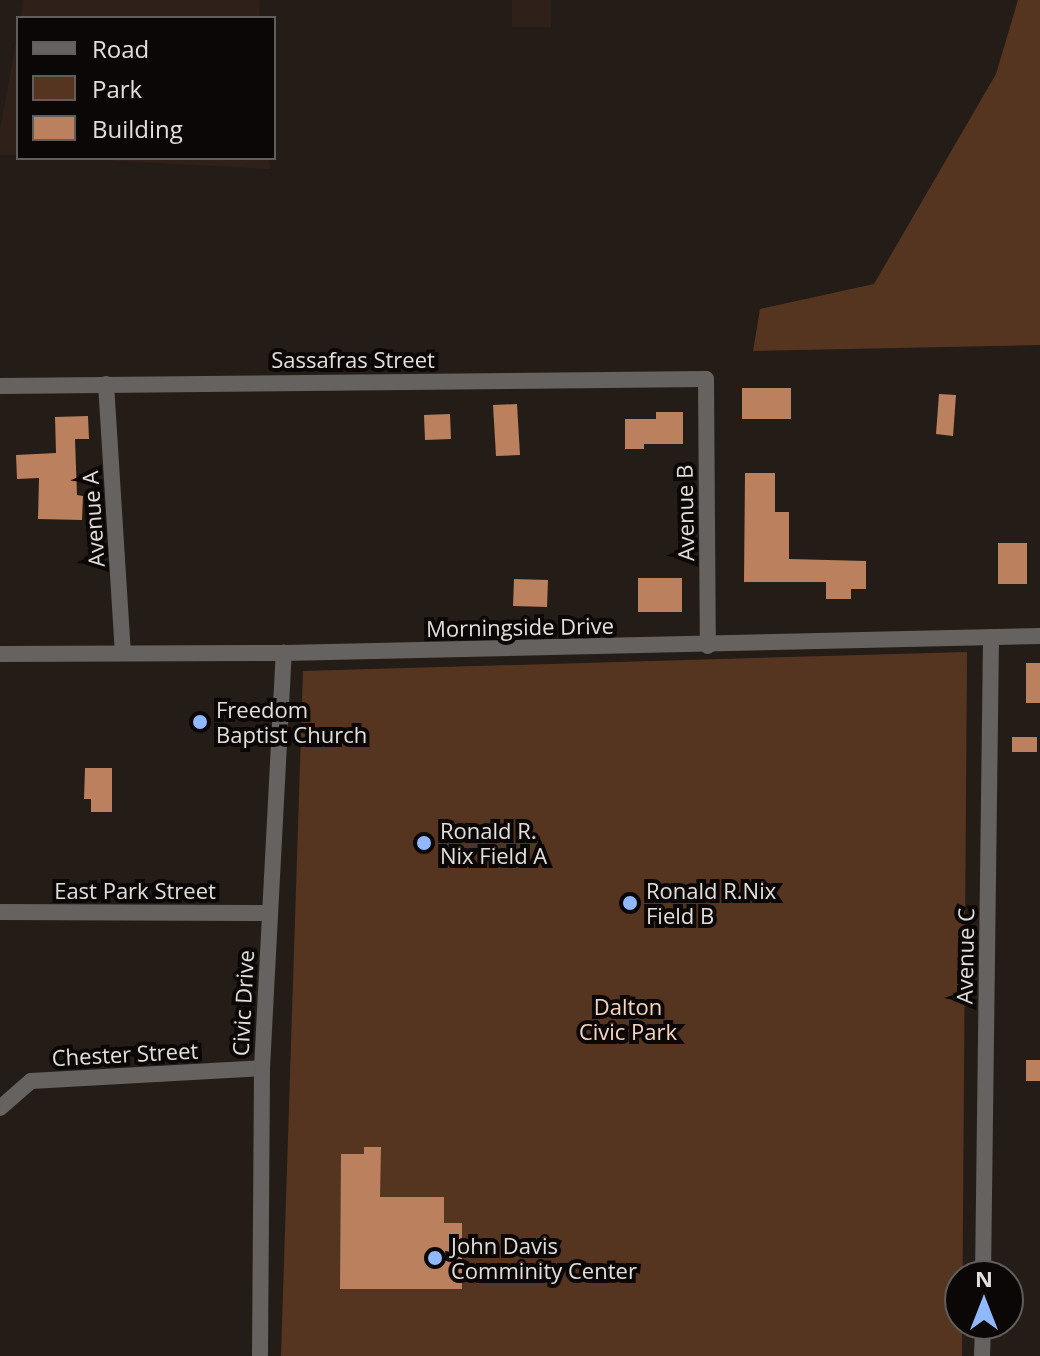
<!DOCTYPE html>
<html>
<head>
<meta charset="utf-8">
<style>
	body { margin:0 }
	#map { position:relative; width:1040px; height:1356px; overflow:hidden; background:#241c17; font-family:"Open Sans",sans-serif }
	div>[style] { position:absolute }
	.built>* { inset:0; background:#2f2119 }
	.green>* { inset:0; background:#563520 }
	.building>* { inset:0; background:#bb815e }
	.minor>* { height:16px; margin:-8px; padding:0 8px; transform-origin:8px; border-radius:8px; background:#66625f }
	.dots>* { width:22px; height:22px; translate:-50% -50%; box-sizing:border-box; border:4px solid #0b0706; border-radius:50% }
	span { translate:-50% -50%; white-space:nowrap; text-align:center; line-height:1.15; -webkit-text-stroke:8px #0b0706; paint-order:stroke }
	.street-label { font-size:22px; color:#e3deda }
	.poi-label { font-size:22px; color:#e3deda }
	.left { translate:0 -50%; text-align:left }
	.park-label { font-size:22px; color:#f6d4c0 }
	.legend { position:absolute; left:16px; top:16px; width:260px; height:144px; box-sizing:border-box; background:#0b0706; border:2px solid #615d5b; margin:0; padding:10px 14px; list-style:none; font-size:24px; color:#e3deda }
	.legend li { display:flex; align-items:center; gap:16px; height:40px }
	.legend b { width:40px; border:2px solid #615d5b }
	.north { position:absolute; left:944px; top:1260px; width:80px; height:80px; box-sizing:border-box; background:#0b0706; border:2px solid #615d5b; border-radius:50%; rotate:0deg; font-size:22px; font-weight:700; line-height:32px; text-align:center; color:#e3deda }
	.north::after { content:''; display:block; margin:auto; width:28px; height:36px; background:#91b8fd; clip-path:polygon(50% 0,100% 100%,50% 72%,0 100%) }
</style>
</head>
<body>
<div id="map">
	<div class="built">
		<div style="clip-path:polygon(23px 0,259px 0,260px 18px,21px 18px)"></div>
		<div style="clip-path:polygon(512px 0,551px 0,551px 27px,512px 27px)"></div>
		<div style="clip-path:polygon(18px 32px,18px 155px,0 155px,0 129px)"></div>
		<div style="clip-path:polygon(65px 158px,269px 158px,270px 169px)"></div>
	</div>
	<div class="green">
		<div style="clip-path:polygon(1018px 0,1040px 0,1040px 345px,753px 351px,760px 309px,874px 284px,996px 74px)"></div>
		<div style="clip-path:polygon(967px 652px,962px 1356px,281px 1356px,303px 671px)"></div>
	</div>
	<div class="building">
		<div style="clip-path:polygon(742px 388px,791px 388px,791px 419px,742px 419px)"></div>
		<div style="clip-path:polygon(939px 394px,956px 395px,953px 436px,936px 434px)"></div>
		<div style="clip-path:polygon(517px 404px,520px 455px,496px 456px,493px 405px)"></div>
		<div style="clip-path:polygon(656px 412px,683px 412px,683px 444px,644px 444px,644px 449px,625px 449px,625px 419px,656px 419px)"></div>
		<div style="clip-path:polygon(450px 414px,451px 439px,425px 440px,424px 415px)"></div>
		<div style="clip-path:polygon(88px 416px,89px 439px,75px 439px,77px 495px,83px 496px,82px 520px,38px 519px,39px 478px,17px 479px,16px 455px,56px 453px,55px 417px)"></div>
		<div style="clip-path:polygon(745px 473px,775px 473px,775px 512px,789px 512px,789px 559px,866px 561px,866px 589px,851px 589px,851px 599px,826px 599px,826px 582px,744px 582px)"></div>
		<div style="clip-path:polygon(998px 543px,1027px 543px,1027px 584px,998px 584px)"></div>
		<div style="clip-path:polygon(638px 578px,682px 578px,682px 612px,638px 612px)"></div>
		<div style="clip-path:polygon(514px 579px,548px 580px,547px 607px,513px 606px)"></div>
		<div style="clip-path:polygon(1026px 663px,1040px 663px,1040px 703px,1026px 703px)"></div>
		<div style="clip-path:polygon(1012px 737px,1037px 737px,1037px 752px,1012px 752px)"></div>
		<div style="clip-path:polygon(85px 768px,112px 768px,112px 812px,91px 812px,91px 799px,84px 799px)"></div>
		<div style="clip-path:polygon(1026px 1060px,1040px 1060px,1040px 1081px,1026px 1081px)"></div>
		<div style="clip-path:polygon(364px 1147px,381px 1147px,380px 1197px,444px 1197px,444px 1223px,462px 1223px,462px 1289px,340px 1289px,341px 1154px,364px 1154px)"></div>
	</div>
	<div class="minor">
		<div style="left:106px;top:384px;width:269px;rotate:86.4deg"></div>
		<div style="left:0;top:386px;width:706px;rotate:-0.57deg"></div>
		<div style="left:706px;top:379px;width:267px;rotate:89.6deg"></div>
		<div style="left:0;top:654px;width:284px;rotate:-0.2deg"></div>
		<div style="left:284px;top:653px;width:756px;rotate:-1.29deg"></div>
		<div style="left:0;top:912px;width:270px;rotate:0.2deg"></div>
		<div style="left:0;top:1108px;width:41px;rotate:-41.1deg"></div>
		<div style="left:31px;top:1081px;width:231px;rotate:-3.2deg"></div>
		<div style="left:983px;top:1276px;width:639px;rotate:-89.28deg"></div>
		<div style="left:260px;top:1356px;width:288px;rotate:-89.6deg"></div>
		<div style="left:262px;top:1068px;width:416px;rotate:-87deg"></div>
		<div style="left:982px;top:1356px;width:32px;rotate:-88deg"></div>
	</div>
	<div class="dots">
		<div style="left:200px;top:722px;background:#91b8fd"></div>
		<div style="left:424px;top:843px;background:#91b8fd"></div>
		<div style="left:630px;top:903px;background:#91b8fd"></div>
		<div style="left:435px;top:1258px;background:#91b8fd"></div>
	</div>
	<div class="street-label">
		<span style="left:353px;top:360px">Sassafras Street</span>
		<span style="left:685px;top:513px;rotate:-91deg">Avenue B</span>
		<span style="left:93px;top:519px;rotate:-94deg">Avenue A</span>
		<span style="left:520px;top:627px;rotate:-1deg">Morningside Drive</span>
		<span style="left:135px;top:891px">East Park Street</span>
		<span style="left:965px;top:956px;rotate:-89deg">Avenue C</span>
		<span style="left:243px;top:1003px;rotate:-87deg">Civic Drive</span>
		<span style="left:125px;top:1054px;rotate:-3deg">Chester Street</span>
	</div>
	<div class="poi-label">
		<span class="left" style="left:216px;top:722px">Freedom<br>Baptist Church</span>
		<span class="left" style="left:440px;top:843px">Ronald R.<br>Nix Field A</span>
		<span class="left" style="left:646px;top:903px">Ronald R.Nix<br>Field B</span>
		<span class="left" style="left:451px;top:1258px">John Davis<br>Comminity Center</span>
	</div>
	<div class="park-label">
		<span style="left:628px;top:1019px">Dalton<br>Civic Park</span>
	</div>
	<ul class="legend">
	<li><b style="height:10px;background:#66625f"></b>Road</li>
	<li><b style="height:22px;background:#563520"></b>Park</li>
	<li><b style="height:22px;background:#bb815e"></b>Building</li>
	</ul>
	<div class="north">N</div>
</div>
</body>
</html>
